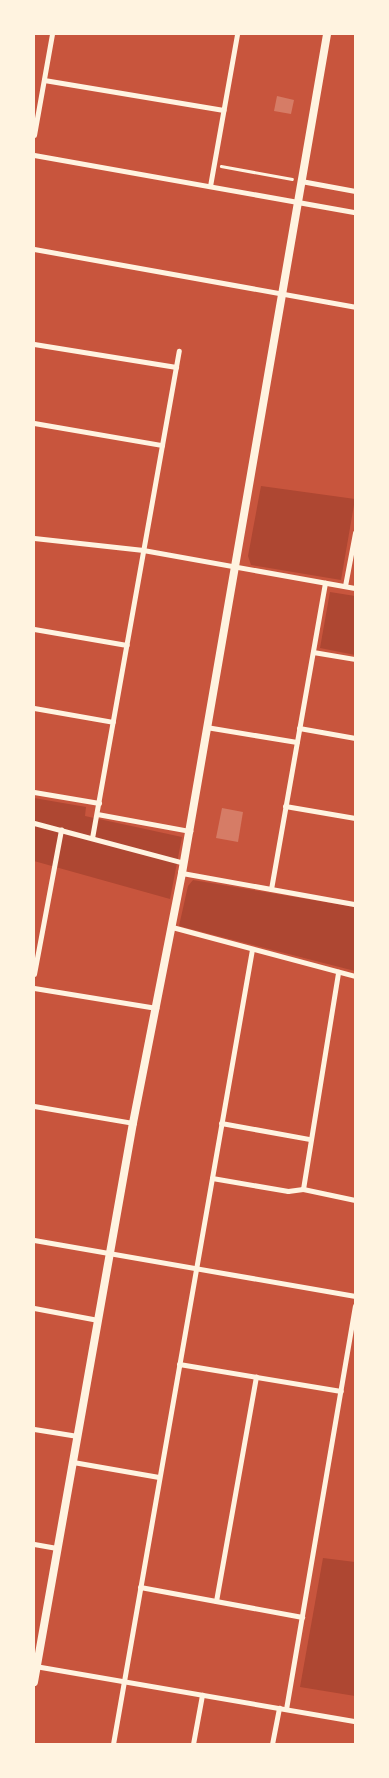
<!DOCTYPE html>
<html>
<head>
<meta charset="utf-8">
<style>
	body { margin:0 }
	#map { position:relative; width:389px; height:1778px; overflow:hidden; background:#c8553d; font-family:Figtree,sans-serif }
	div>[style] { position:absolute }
	.green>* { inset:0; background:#ae4732 }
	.building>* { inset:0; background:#d67c66 }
	.path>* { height:2.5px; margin:-1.25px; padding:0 1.25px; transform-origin:1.25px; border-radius:1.25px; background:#fff3e0 }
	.pedestrian>* { height:4.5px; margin:-2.25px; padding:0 2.25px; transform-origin:2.25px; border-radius:2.25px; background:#fff3e0 }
	.minor>* { height:5px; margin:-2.5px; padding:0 2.5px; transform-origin:2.5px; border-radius:2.5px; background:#fff3e0 }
	.tertiary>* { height:8px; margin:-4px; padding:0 4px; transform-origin:4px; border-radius:4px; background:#fff3e0 }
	span { translate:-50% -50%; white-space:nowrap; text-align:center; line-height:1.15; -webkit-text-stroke:4px #fff3e0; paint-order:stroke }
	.frame { position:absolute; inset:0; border:35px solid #fff3e0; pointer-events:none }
</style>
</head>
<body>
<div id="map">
	<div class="green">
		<div style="clip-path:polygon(261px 486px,355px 499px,341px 580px,251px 565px,248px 556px)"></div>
		<div style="clip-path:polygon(330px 592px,355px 596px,355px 655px,320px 648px)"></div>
		<div style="clip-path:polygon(34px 798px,86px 807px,85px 816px,182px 837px,170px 899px,34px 861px)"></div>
		<div style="clip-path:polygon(193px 880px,355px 907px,355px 971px,179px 926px,188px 886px)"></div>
		<div style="clip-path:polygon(323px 1558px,355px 1562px,355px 1696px,300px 1687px)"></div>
	</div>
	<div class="building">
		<div style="clip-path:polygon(277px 96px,294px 100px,291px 114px,274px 111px)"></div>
		<div style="clip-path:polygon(222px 808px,243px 812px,238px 842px,216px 838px)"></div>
	</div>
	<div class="path">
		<div style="left:221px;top:166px;width:72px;rotate:10.4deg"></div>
	</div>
	<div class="pedestrian">
		<div style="left:345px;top:586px;width:54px;rotate:-79.3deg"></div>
	</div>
	<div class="minor">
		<div style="left:44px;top:80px;width:182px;rotate:9.5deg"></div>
		<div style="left:34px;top:135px;width:103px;rotate:-79.9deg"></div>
		<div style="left:34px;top:155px;width:326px;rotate:10.1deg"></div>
		<div style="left:301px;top:181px;width:55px;rotate:10.5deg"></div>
		<div style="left:210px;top:186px;width:154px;rotate:-79.9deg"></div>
		<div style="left:34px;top:249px;width:326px;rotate:10.2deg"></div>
		<div style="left:34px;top:344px;width:144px;rotate:9.2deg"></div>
		<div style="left:34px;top:423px;width:130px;rotate:9.8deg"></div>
		<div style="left:34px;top:538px;width:110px;rotate:6.3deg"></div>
		<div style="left:143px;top:550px;width:215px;rotate:10.2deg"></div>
		<div style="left:34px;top:629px;width:94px;rotate:9.8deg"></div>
		<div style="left:313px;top:652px;width:43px;rotate:9.5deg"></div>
		<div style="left:34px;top:708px;width:80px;rotate:10deg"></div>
		<div style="left:206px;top:727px;width:92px;rotate:9.4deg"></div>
		<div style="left:299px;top:728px;width:57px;rotate:10.1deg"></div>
		<div style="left:34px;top:792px;width:66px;rotate:9.6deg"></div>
		<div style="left:285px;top:806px;width:71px;rotate:9.7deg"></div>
		<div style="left:97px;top:814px;width:95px;rotate:10.4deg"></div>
		<div style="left:34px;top:823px;width:155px;rotate:14.9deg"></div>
		<div style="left:92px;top:838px;width:495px;rotate:-79.9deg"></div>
		<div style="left:182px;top:873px;width:176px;rotate:10.2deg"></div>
		<div style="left:271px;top:889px;width:311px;rotate:-80deg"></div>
		<div style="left:172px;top:927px;width:189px;rotate:15deg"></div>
		<div style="left:34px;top:974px;width:147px;rotate:-79.4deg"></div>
		<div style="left:34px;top:988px;width:124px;rotate:9.3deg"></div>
		<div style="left:34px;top:1106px;width:100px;rotate:9.7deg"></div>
		<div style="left:221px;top:1123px;width:89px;rotate:10.3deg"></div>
		<div style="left:212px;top:1178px;width:77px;rotate:9.7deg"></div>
		<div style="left:288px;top:1191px;width:15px;rotate:-8deg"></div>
		<div style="left:303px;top:1189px;width:53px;rotate:11.9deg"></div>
		<div style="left:303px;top:1189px;width:220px;rotate:-80.8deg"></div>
		<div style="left:34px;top:1240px;width:326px;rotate:9.9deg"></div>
		<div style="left:34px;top:1308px;width:65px;rotate:10.6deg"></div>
		<div style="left:179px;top:1364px;width:164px;rotate:9.5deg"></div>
		<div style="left:34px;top:1429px;width:44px;rotate:9.2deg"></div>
		<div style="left:73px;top:1462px;width:87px;rotate:9.9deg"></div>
		<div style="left:34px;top:1544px;width:23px;rotate:10deg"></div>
		<div style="left:140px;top:1587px;width:165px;rotate:10.5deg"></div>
		<div style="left:216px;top:1601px;width:228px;rotate:-79.9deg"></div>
		<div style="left:35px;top:1666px;width:325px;rotate:9.8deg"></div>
		<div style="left:286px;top:1709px;width:409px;rotate:-80.3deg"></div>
		<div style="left:113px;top:1744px;width:807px;rotate:-80.08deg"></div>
		<div style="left:193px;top:1744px;width:50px;rotate:-79.6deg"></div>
		<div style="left:272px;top:1744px;width:37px;rotate:-79deg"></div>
	</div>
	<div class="tertiary">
		<div style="left:34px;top:1682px;width:568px;rotate:-79.96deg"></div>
		<div style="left:133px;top:1123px;width:255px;rotate:-78.9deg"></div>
		<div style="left:182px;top:873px;width:851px;rotate:-80.19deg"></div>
	</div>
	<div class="frame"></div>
</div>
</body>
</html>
